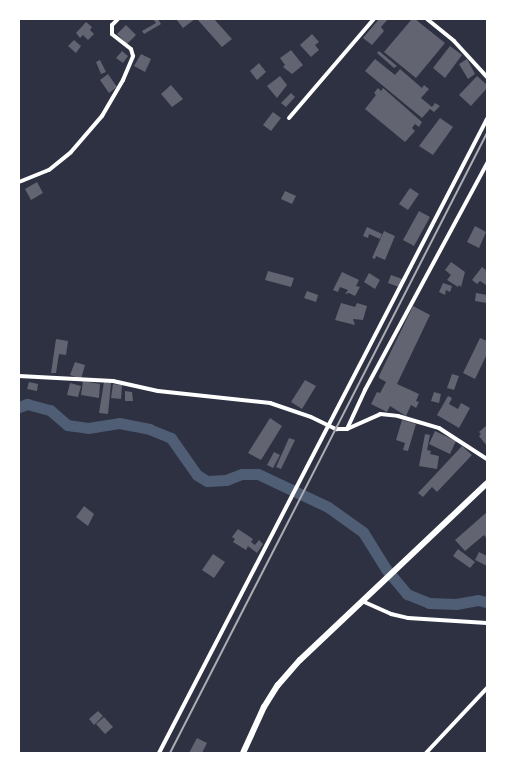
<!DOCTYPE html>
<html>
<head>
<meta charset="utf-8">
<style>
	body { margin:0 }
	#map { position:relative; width:506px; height:772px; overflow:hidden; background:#2d3142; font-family:Commissioner,sans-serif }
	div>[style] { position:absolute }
	.river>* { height:11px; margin:-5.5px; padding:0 5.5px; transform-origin:5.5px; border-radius:5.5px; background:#4f5d75 }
	.building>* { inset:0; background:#626471 }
	.minor>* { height:4px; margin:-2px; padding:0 2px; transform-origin:2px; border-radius:2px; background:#fff }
	.primary>* { height:6px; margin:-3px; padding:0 3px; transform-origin:3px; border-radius:3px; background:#fff }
	.rail>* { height:2px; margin:-1px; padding:0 1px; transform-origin:1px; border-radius:1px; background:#abadb3 }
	span { translate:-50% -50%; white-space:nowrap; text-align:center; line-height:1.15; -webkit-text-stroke:4.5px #fff; paint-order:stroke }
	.frame { position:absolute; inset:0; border:20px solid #fff; pointer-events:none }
</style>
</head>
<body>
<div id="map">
	<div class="river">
		<div style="left:19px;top:407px;width:9px;rotate:-21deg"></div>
		<div style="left:27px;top:404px;width:24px;rotate:15deg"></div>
		<div style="left:50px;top:410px;width:23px;rotate:41deg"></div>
		<div style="left:67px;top:425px;width:21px;rotate:8deg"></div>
		<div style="left:88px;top:428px;width:31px;rotate:-9deg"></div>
		<div style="left:119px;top:423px;width:31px;rotate:11deg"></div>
		<div style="left:149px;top:429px;width:24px;rotate:22deg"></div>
		<div style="left:171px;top:438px;width:45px;rotate:54.9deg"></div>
		<div style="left:197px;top:475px;width:12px;rotate:31deg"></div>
		<div style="left:207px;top:481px;width:19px;rotate:-3deg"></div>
		<div style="left:226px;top:480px;width:17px;rotate:-21deg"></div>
		<div style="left:242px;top:474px;width:16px"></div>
		<div style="left:258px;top:474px;width:77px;rotate:25.2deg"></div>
		<div style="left:328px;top:507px;width:43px;rotate:35.5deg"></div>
		<div style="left:363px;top:532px;width:44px;rotate:58.1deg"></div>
		<div style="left:386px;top:569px;width:33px;rotate:50deg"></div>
		<div style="left:407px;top:594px;width:24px;rotate:22deg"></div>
		<div style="left:429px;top:603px;width:27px;rotate:2deg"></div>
		<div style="left:456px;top:604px;width:22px;rotate:-10deg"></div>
		<div style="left:478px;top:600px;width:9px;rotate:13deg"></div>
	</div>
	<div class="building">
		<div style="clip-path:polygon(153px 19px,158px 19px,161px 24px,144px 34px,142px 31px,156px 23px)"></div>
		<div style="clip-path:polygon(176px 19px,195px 19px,183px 28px)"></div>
		<div style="clip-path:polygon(197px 19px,214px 19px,232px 39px,222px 47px)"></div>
		<div style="clip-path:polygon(379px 19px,388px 19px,381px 27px,384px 31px,372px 45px,363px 38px)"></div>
		<div style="clip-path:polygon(412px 19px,415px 19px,445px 43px,416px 78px,384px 52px)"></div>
		<div style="clip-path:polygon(86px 22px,92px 27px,90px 30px,94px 34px,88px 40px,83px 35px,80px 38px,76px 33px)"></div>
		<div style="clip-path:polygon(126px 25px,136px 35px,127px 44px,117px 34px)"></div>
		<div style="clip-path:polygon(312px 34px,319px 42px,315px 45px,319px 50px,311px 57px,300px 45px)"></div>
		<div style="clip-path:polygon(74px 40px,81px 46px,76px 53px,68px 46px)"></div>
		<div style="clip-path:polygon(450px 46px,462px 55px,445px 78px,433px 68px)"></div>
		<div style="clip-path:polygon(291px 50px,303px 65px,292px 74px,283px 67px,285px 65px,280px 58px)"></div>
		<div style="clip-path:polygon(122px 51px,128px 56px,123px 63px,116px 58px)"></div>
		<div style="clip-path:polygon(379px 51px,397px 66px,394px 68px,377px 53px)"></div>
		<div style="clip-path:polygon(141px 54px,151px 59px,145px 72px,134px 66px)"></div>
		<div style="clip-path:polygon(375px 59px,395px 75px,400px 69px,422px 88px,424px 85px,429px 89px,421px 98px,432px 107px,435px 103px,440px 106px,434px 112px,430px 109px,422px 118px,365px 71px)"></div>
		<div style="clip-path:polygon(467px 59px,475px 74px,468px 79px,459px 64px)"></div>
		<div style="clip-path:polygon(100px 60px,106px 72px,101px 74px,96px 62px)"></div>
		<div style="clip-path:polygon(259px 63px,266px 72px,257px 80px,250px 71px)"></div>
		<div style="clip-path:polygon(108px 74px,117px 87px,109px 93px,100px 80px)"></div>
		<div style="clip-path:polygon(280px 76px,287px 85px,277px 98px,267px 86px)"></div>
		<div style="clip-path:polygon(477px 76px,487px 85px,487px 88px,471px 106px,459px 95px)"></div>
		<div style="clip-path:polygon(171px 85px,183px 99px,172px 107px,161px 94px)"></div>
		<div style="clip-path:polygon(378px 88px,381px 91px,383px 88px,422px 122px,419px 127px,415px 124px,412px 128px,415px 131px,405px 142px,365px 109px,376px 95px,374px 93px)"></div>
		<div style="clip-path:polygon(291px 93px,295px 97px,286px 107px,281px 103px)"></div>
		<div style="clip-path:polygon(273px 112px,281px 118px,271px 131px,263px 125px)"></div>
		<div style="clip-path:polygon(440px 118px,453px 127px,433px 155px,419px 146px)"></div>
		<div style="clip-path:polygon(37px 182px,43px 193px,31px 200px,25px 189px)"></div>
		<div style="clip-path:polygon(410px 188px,419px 194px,408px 210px,399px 204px)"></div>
		<div style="clip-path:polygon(285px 191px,296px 196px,292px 204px,281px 199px)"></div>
		<div style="clip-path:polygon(419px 211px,430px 217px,414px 246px,403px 240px)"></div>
		<div style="clip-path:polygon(475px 226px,486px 232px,479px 248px,467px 242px)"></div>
		<div style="clip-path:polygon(367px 227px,382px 234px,380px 239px,369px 234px,368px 238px,363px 236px)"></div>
		<div style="clip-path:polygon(384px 231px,395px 236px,385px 260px,376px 256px,375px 259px,372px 258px)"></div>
		<div style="clip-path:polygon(451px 262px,465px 272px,461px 287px,459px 285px,458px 287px,447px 280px,451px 275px,445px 270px)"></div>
		<div style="clip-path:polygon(482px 267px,487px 271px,486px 285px,480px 281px,477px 284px,472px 280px)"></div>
		<div style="clip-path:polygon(268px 271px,294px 278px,291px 287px,265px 280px)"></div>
		<div style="clip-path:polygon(342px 272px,359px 280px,356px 286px,360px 287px,355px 296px,349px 293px,345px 294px,348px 290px,340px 287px,338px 292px,333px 290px)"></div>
		<div style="clip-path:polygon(369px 273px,380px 280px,375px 289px,364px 282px)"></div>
		<div style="clip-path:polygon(391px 275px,402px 279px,399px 287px,388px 283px)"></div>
		<div style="clip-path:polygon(443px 283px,452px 286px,450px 292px,446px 290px,445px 295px,439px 292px)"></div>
		<div style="clip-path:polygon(307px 291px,318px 295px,316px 302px,304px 298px)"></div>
		<div style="clip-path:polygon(476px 293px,487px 295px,487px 303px,475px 301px)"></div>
		<div style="clip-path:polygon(341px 303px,355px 307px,357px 303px,367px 306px,363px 320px,353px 319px,355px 325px,335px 320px)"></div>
		<div style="clip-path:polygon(413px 306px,430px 315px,397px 384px,419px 394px,416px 401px,419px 402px,416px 408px,411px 405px,406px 416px,390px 406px,387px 412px,371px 404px,377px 392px,380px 393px,386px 382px,379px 378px,379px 376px)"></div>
		<div style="clip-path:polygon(480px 338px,487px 341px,487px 354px,475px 379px,463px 373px)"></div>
		<div style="clip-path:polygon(56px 339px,68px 341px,66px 355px,59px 354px,56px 373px,51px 373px)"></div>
		<div style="clip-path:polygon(75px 362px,85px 365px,81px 379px,70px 375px)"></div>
		<div style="clip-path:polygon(452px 374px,459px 376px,454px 390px,447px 388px)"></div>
		<div style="clip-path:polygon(305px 380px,316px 386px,302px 409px,291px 402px)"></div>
		<div style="clip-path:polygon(83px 381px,100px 384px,99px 398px,81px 395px)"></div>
		<div style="clip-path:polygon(29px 382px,38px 384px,37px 391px,27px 389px)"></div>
		<div style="clip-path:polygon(104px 382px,111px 383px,108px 414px,99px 413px)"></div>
		<div style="clip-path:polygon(70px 383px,81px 386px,78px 397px,67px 395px)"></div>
		<div style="clip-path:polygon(113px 384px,122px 385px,121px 399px,111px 398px)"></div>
		<div style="clip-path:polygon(125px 391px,132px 392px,133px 401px,125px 401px)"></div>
		<div style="clip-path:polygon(434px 392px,441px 394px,439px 403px,431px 401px)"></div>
		<div style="clip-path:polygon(448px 396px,452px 398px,449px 404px,458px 409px,461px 403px,470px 408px,459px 428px,437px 415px)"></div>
		<div style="clip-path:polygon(270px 418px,282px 426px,261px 460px,248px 453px)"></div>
		<div style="clip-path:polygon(402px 420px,416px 424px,408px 451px,403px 450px,405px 443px,396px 440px)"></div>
		<div style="clip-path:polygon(487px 425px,487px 446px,479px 436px,481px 434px,479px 432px)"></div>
		<div style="clip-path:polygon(435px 431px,456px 441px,450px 454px,429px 444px)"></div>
		<div style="clip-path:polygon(425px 434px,430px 435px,427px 450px,431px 451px,430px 454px,439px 456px,437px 469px,419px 466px)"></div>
		<div style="clip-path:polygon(289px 438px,295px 440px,281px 469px,276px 467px)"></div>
		<div style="clip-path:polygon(462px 446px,472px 455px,437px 492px,432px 487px,423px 497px,418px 493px)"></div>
		<div style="clip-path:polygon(274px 452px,280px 455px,273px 468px,267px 465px)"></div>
		<div style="clip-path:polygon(84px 506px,94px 514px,88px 526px,76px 517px)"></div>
		<div style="clip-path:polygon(487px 512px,487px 539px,484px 535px,465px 551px,455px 540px)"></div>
		<div style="clip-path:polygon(238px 529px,253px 539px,251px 542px,255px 545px,259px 540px,263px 544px,257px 553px,248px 546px,246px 550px,233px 542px,235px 539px,232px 537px)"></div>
		<div style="clip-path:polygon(458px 549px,475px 562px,470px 568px,453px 556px)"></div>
		<div style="clip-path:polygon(479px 552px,487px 556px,487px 566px,475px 560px)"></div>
		<div style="clip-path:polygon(213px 554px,225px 562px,214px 578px,202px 570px)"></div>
		<div style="clip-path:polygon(98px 711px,103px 716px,94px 725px,89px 719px)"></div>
		<div style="clip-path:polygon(104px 717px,113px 727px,105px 734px,96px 724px)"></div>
		<div style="clip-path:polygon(197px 738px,207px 743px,202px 753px,189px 753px)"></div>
	</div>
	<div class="minor">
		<div style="left:427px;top:19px;width:35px;rotate:39deg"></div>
		<div style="left:454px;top:41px;width:49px;rotate:47.5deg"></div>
		<div style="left:289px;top:118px;width:130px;rotate:-49.4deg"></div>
		<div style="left:19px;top:182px;width:32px;rotate:-22deg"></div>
		<div style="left:49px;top:170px;width:28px;rotate:-39deg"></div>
		<div style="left:71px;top:152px;width:48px;rotate:-49.3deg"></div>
		<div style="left:102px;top:116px;width:42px;rotate:-59.7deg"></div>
		<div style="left:123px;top:80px;width:26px;rotate:-67deg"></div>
		<div style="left:133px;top:56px;width:7px;rotate:-106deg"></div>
		<div style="left:131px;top:49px;width:24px;rotate:-142deg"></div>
		<div style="left:112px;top:34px;width:9px;rotate:-90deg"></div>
		<div style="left:112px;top:25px;width:8px;rotate:-45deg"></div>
		<div style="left:19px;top:376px;width:94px;rotate:3deg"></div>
		<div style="left:113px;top:381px;width:46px;rotate:12.5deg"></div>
		<div style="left:158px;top:391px;width:113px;rotate:6.1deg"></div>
		<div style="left:270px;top:403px;width:43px;rotate:18.9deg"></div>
		<div style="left:311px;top:417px;width:28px;rotate:26deg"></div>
		<div style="left:336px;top:429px;width:11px"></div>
		<div style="left:347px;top:429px;width:36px;rotate:-24deg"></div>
		<div style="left:380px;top:414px;width:18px;rotate:6deg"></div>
		<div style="left:398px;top:416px;width:43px;rotate:16.3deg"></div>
		<div style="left:439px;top:428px;width:57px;rotate:32.9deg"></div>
		<div style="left:347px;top:429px;width:43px;rotate:-65.2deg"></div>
		<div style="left:365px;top:390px;width:258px;rotate:-61.7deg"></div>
		<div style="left:362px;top:601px;width:32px;rotate:24deg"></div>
		<div style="left:391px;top:614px;width:17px;rotate:13deg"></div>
		<div style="left:408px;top:618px;width:79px;rotate:3.6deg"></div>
		<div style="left:159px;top:753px;width:714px;rotate:-62.65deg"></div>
		<div style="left:426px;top:753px;width:89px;rotate:-46.8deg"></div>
	</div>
	<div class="primary">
		<div style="left:243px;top:753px;width:51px;rotate:-65.5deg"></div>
		<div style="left:264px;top:707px;width:26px;rotate:-58deg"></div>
		<div style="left:278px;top:685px;width:33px;rotate:-49deg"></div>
		<div style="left:300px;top:660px;width:257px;rotate:-43.4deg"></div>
	</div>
	<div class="rail">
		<div style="left:170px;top:753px;width:696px;rotate:-62.92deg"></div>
	</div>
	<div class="frame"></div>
</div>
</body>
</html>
